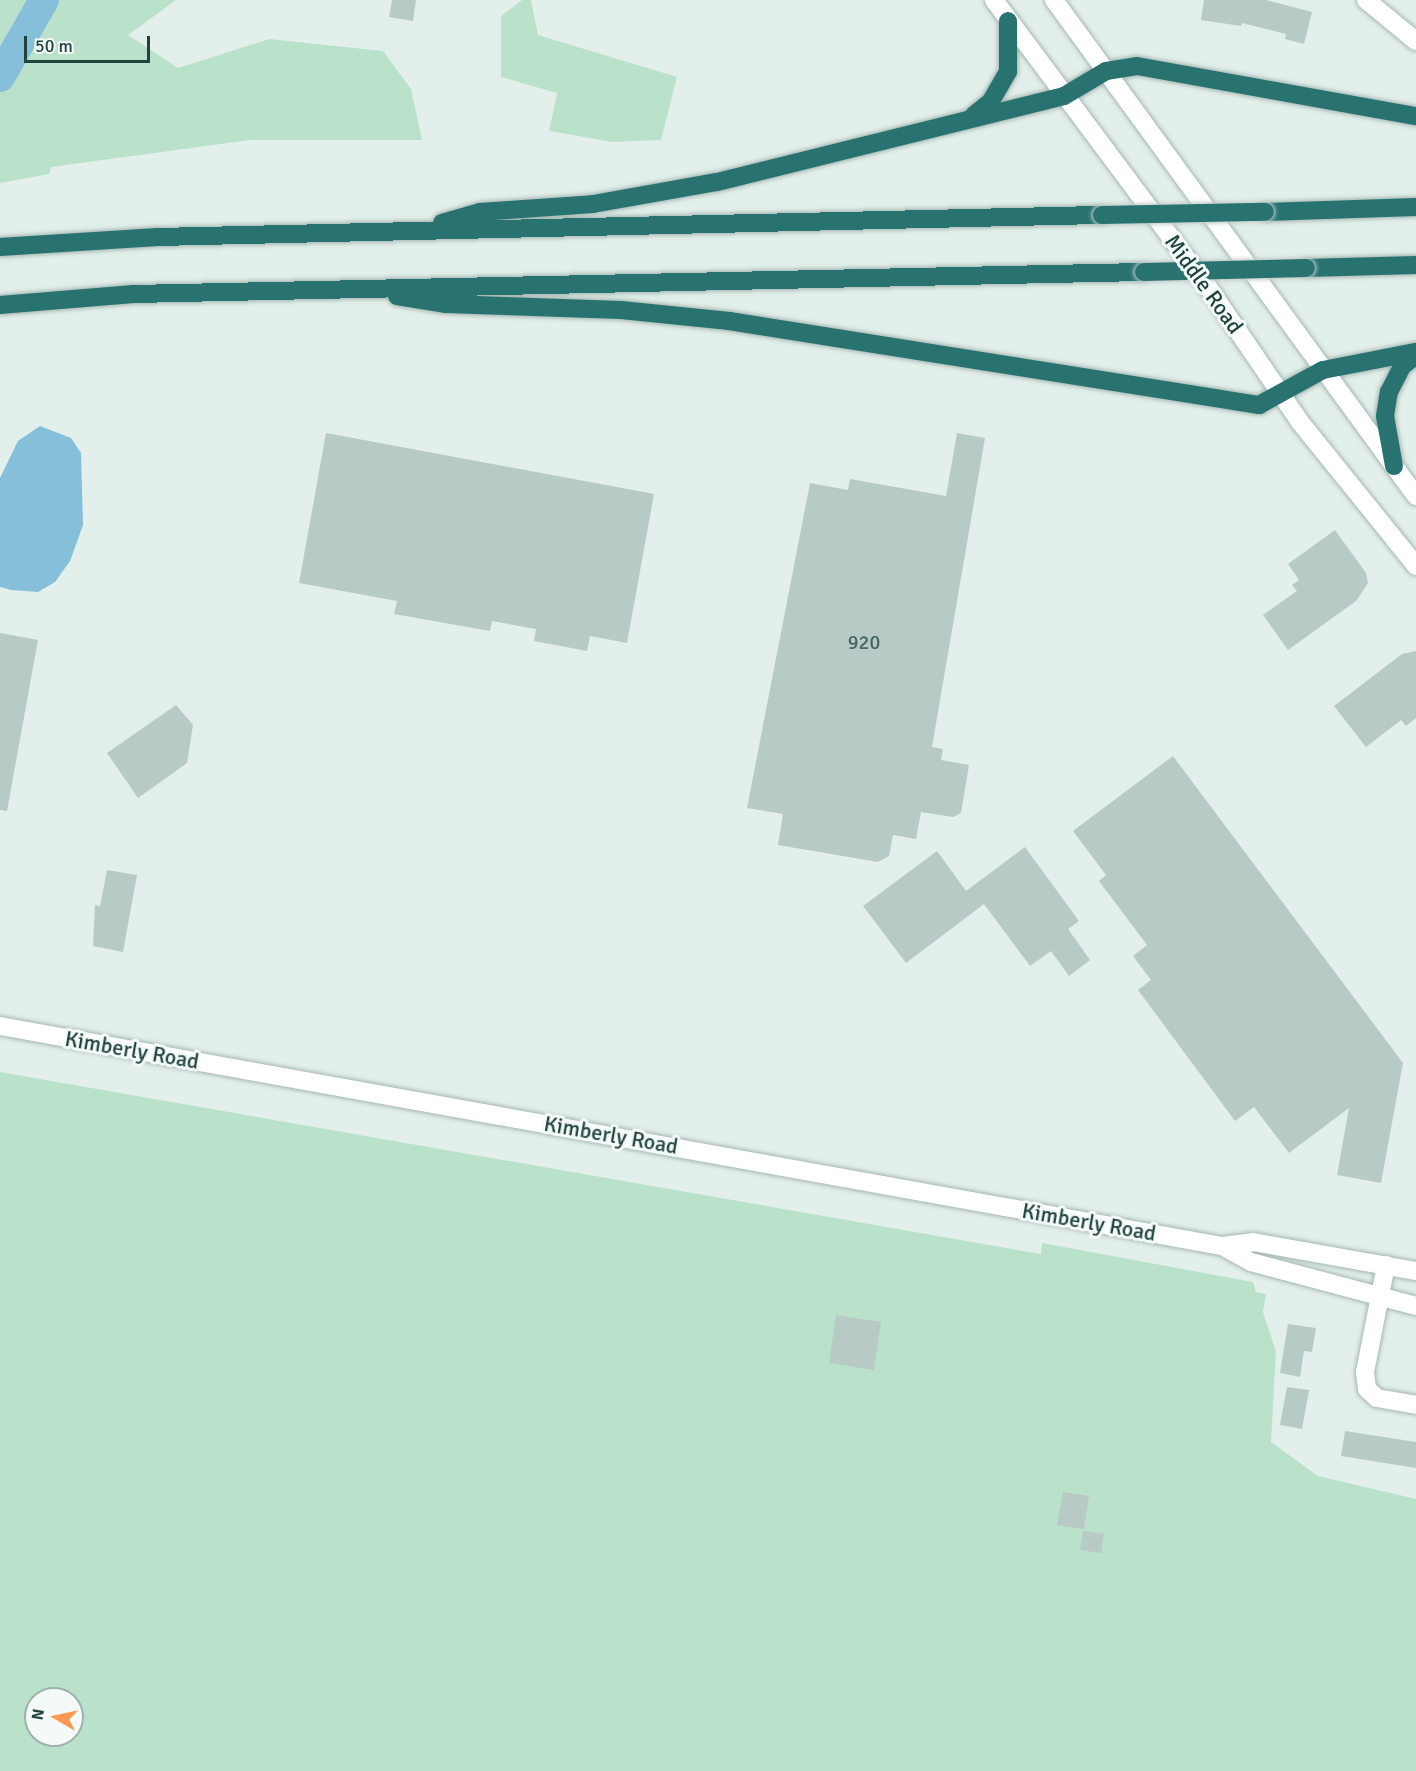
<!DOCTYPE html>
<html>
<head>
<meta charset="utf-8">
<style>
	body { margin:0 }
	#map { position:relative; width:1416px; height:1771px; overflow:hidden; background:#e3efeb; font-family:Signika,sans-serif }
	div>[style] { position:absolute }
	.green>* { inset:0; background:#bae2cb }
	.water>* { inset:0; background:#85bfda }
	.river>* { height:30px; margin:-15px; padding:0 15px; transform-origin:15px; border-radius:15px; background:#85bfda }
	.building>* { inset:0; background:#b8cac5 }
	.roads { filter:drop-shadow(0 0 2px #a5b8b4) drop-shadow(0 0 2px #a5b8b4) }
	.minor>* { height:18px; margin:-9px; padding:0 9px; transform-origin:9px; border-radius:9px; background:#fff }
	.secondary>* { height:18px; margin:-9px; padding:0 9px; transform-origin:9px; border-radius:9px; background:#fff }
	.motorway>* { height:18px; margin:-9px; padding:0 9px; transform-origin:9px; border-radius:9px; background:#287370 }
	.bridges { filter:drop-shadow(0 0 2px #c1cac9) drop-shadow(0 0 2px #c1cac9) }
	.motorway-bridge>* { height:18px; margin:-9px; padding:0 9px; transform-origin:9px; border-radius:9px; background:#287370 }
	span { translate:-50% -50%; white-space:nowrap; text-align:center; line-height:1.15; -webkit-text-stroke:6px #f4faf8; paint-order:stroke }
	.number-label { font-size:20px; color:#466560 }
	.number-label span { -webkit-text-stroke-width:0 }
	.street-label { font-size:22px; color:#20433f }
	.north { position:absolute; left:24px; top:1687px; width:60px; height:60px; box-sizing:border-box; background:#f4faf8; border:2px solid #9fb1ae; border-radius:50%; rotate:279deg; font-size:16px; font-weight:700; line-height:24px; text-align:center; color:#20433f }
	.north::after { content:''; display:block; margin:auto; width:21px; height:27px; background:#ff9951; clip-path:polygon(50% 0,100% 100%,50% 72%,0 100%) }
	.scale { position:absolute; left:24px; top:36px; width:126px; height:27px; box-sizing:border-box; border:3px solid #20433f; border-top:0; padding-left:8px; font-size:18px; line-height:21px; white-space:nowrap; color:#20433f; -webkit-text-stroke:4px #f4faf8; paint-order:stroke }
</style>
</head>
<body>
<div id="map">
	<div class="green">
		<div style="clip-path:polygon(0 0,176px 0,128px 35px,178px 68px,269px 39px,383px 51px,411px 89px,422px 140px,250px 140px,51px 167px,49px 174px,0 183px)"></div>
		<div style="clip-path:polygon(522px 0,531px 0,538px 35px,677px 77px,661px 140px,613px 142px,549px 131px,557px 93px,501px 77px,501px 16px)"></div>
		<div style="clip-path:polygon(evenodd,0 1072px,1041px 1254px,1042px 1243px,1253px 1282px,1256px 1292px,1266px 1294px,1263px 1312px,1276px 1351px,1271px 1442px,1318px 1476px,1416px 1499px,1416px 1771px,0 1771px,0 1072px,36px 1699px,72px 1699px,72px 1735px,36px 1735px,36px 1699px)"></div>
	</div>
	<div class="water">
		<div style="clip-path:polygon(40px 426px,71px 438px,81px 453px,83px 525px,70px 561px,55px 582px,38px 592px,11px 590px,0 587px,0 478px,18px 441px)"></div>
	</div>
	<div class="river">
		<div style="left:0;top:77px;width:89px;rotate:-60.3deg"></div>
	</div>
	<div class="building">
		<div style="clip-path:polygon(392px 0,416px 0,413px 21px,389px 17px)"></div>
		<div style="clip-path:polygon(1204px 0,1266px 0,1312px 12px,1304px 44px,1285px 39px,1286px 34px,1242px 23px,1241px 26px,1201px 20px)"></div>
		<div style="clip-path:polygon(326px 433px,654px 494px,627px 643px,590px 636px,587px 651px,534px 641px,536px 629px,492px 621px,490px 631px,394px 614px,397px 601px,299px 583px)"></div>
		<div style="clip-path:polygon(957px 433px,985px 438px,932px 747px,943px 749px,941px 760px,969px 765px,961px 813px,953px 817px,921px 812px,916px 839px,893px 835px,889px 856px,878px 862px,778px 845px,783px 814px,747px 808px,810px 483px,848px 490px,850px 479px,946px 496px)"></div>
		<div style="clip-path:polygon(1335px 530px,1366px 573px,1368px 583px,1356px 601px,1288px 650px,1263px 615px,1297px 591px,1292px 585px,1299px 580px,1288px 564px)"></div>
		<div style="clip-path:polygon(0 633px,38px 640px,7px 811px,0 810px)"></div>
		<div style="clip-path:polygon(1416px 651px,1416px 718px,1406px 726px,1401px 720px,1366px 747px,1334px 706px,1402px 654px)"></div>
		<div style="clip-path:polygon(176px 705px,193px 725px,187px 763px,138px 798px,107px 753px)"></div>
		<div style="clip-path:polygon(1173px 756px,1403px 1063px,1381px 1183px,1337px 1175px,1349px 1108px,1289px 1153px,1254px 1107px,1235px 1121px,1138px 990px,1151px 980px,1133px 956px,1147px 945px,1099px 881px,1106px 875px,1073px 831px)"></div>
		<div style="clip-path:polygon(1025px 847px,1079px 921px,1068px 929px,1090px 960px,1069px 976px,1051px 951px,1030px 966px,984px 904px,906px 963px,863px 906px,937px 851px,966px 891px)"></div>
		<div style="clip-path:polygon(107px 870px,137px 875px,123px 952px,93px 946px,95px 905px,100px 906px)"></div>
		<div style="clip-path:polygon(836px 1315px,881px 1322px,874px 1370px,829px 1363px)"></div>
		<div style="clip-path:polygon(1288px 1324px,1316px 1328px,1312px 1352px,1304px 1351px,1300px 1377px,1280px 1373px)"></div>
		<div style="clip-path:polygon(1287px 1387px,1309px 1390px,1302px 1429px,1280px 1425px)"></div>
		<div style="clip-path:polygon(1345px 1431px,1416px 1442px,1416px 1468px,1341px 1456px)"></div>
		<div style="clip-path:polygon(1063px 1492px,1089px 1496px,1084px 1529px,1057px 1525px)"></div>
		<div style="clip-path:polygon(1083px 1531px,1104px 1534px,1101px 1553px,1080px 1550px)"></div>
	</div>
	<div class="roads">
		<div class="minor">
			<div style="left:1366px;top:0;width:65px;rotate:39.4deg"></div>
			<div style="left:1386px;top:1265px;width:109px;rotate:101.1deg"></div>
			<div style="left:1365px;top:1372px;width:17px;rotate:83deg"></div>
			<div style="left:1367px;top:1389px;width:13px;rotate:42deg"></div>
			<div style="left:1377px;top:1398px;width:40px;rotate:10deg"></div>
		</div>
		<div class="secondary">
			<div style="left:994px;top:0;width:358px;rotate:53.3deg"></div>
			<div style="left:1208px;top:287px;width:163px;rotate:55.7deg"></div>
			<div style="left:1300px;top:422px;width:185px;rotate:51.1deg"></div>
			<div style="left:1054px;top:0;width:614px;rotate:53.88deg"></div>
			<div style="left:0;top:1026px;width:1242px;rotate:10.21deg"></div>
			<div style="left:1222px;top:1246px;width:31px;rotate:-7deg"></div>
			<div style="left:1253px;top:1242px;width:166px;rotate:10.1deg"></div>
			<div style="left:1222px;top:1246px;width:33px;rotate:29deg"></div>
			<div style="left:1251px;top:1262px;width:171px;rotate:14.9deg"></div>
		</div>
		<div class="motorway">
			<div style="left:974px;top:115px;width:22px;rotate:-39deg"></div>
			<div style="left:991px;top:101px;width:34px;rotate:-60deg"></div>
			<div style="left:1008px;top:72px;width:51px;rotate:-90deg"></div>
			<div style="left:1265px;top:212px;width:151px;rotate:-1.9deg"></div>
			<div style="left:442px;top:223px;width:40px;rotate:-16deg"></div>
			<div style="left:480px;top:212px;width:113px;rotate:-4deg"></div>
			<div style="left:593px;top:204px;width:126px;rotate:-10.1deg"></div>
			<div style="left:717px;top:182px;width:357px;rotate:-13.9deg"></div>
			<div style="left:1064px;top:96px;width:49px;rotate:-30.8deg"></div>
			<div style="left:1106px;top:71px;width:31px;rotate:-9deg"></div>
			<div style="left:1137px;top:66px;width:283px;rotate:10.2deg"></div>
			<div style="left:0;top:247px;width:158px;rotate:-3.6deg"></div>
			<div style="left:158px;top:237px;width:944px;rotate:-1.34deg"></div>
			<div style="left:1306px;top:268px;width:110px;rotate:-1.6deg"></div>
			<div style="left:397px;top:296px;width:50px;rotate:9.3deg"></div>
			<div style="left:446px;top:304px;width:175px;rotate:2deg"></div>
			<div style="left:621px;top:310px;width:109px;rotate:5.8deg"></div>
			<div style="left:729px;top:321px;width:537px;rotate:9.01deg"></div>
			<div style="left:1259px;top:405px;width:73px;rotate:-28.7deg"></div>
			<div style="left:1323px;top:370px;width:95px;rotate:-11deg"></div>
			<div style="left:0;top:305px;width:134px;rotate:-4.7deg"></div>
			<div style="left:134px;top:294px;width:1010px;rotate:-1.25deg"></div>
			<div style="left:1394px;top:466px;width:51px;rotate:-100.2deg"></div>
			<div style="left:1385px;top:416px;width:24px;rotate:-81deg"></div>
			<div style="left:1389px;top:392px;width:29px;rotate:-63deg"></div>
			<div style="left:1402px;top:366px;width:17px;rotate:-36deg"></div>
		</div>
	</div>
	<div class="bridges">
		<div class="motorway-bridge">
			<div style="left:1102px;top:215px;width:163px;rotate:-1.1deg"></div>
			<div style="left:1144px;top:272px;width:162px;rotate:-1.4deg"></div>
		</div>
	</div>
	<div class="number-label">
		<span style="left:864px;top:642px">920</span>
	</div>
	<div class="street-label">
		<span style="left:1204px;top:284px;rotate:54deg">Middle Road</span>
		<span style="left:132px;top:1050px;rotate:10deg">Kimberly Road</span>
		<span style="left:611px;top:1135px;rotate:10deg">Kimberly Road</span>
		<span style="left:1089px;top:1222px;rotate:10deg">Kimberly Road</span>
	</div>
	<div class="north">N</div>
	<div class="scale">50 m</div>
</div>
</body>
</html>
